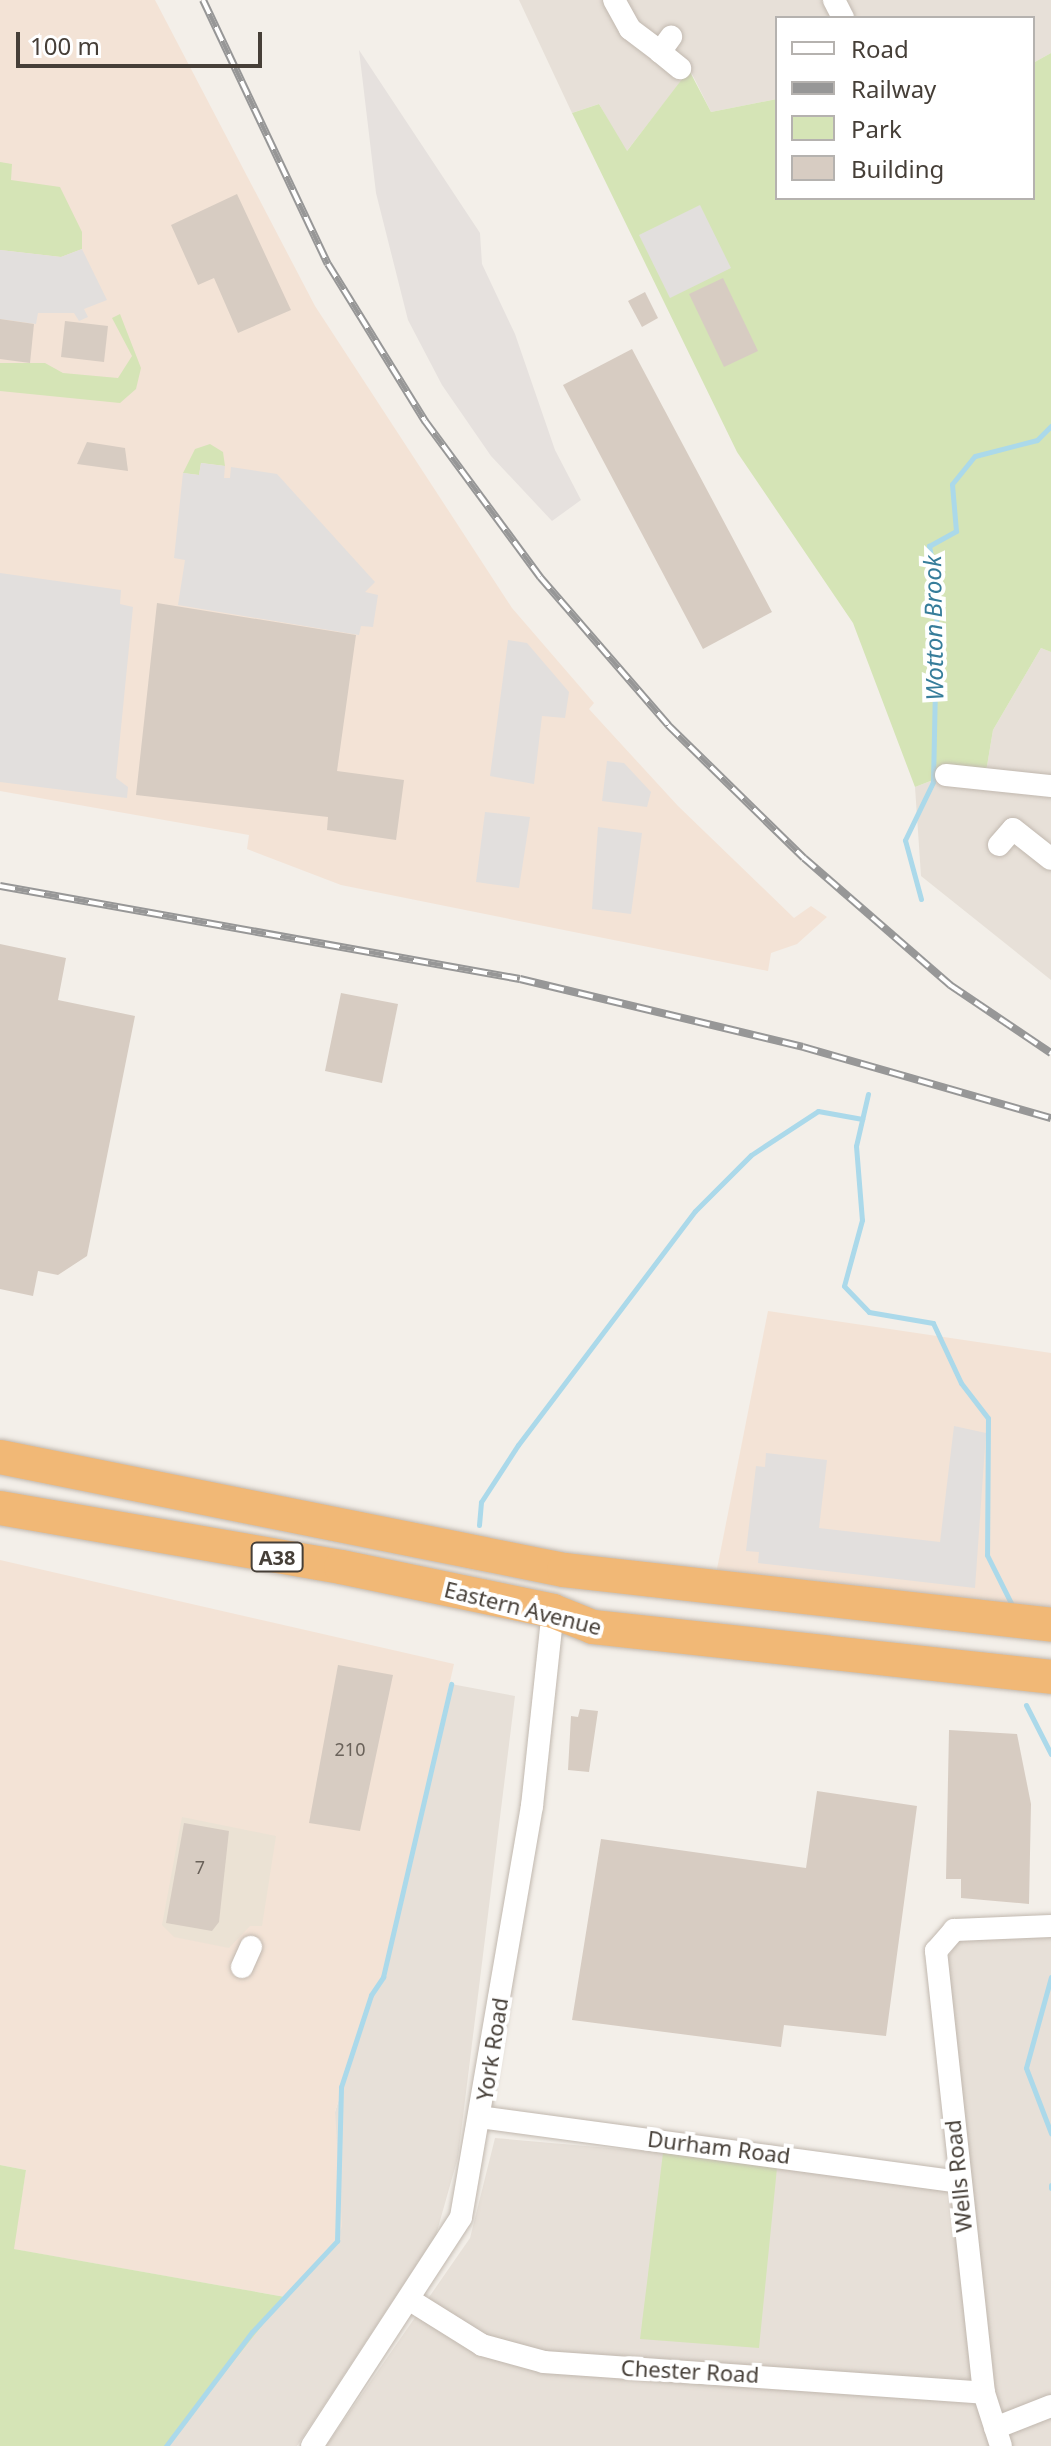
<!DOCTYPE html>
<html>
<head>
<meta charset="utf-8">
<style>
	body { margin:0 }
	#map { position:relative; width:1051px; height:2446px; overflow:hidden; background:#f3efe9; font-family:"Noto Sans",sans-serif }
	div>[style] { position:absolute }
	.residential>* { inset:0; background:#e7e0d8 }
	.commercial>* { inset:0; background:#f3e3d6 }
	.industrial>* { inset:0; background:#e6e1de }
	.education>* { inset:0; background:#ebe2d4 }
	.green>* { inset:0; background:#d5e4b6 }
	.parking>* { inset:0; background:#e2dfdd }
	.stream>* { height:5px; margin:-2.5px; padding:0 2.5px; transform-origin:2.5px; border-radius:2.5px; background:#abd9ea }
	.building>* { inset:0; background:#d7ccc2 }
	.roads { filter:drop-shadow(0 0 2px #c1b8af) drop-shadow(0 0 2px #c1b8af) }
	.minor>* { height:22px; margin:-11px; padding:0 11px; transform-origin:11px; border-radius:11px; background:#fff }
	.highway>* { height:34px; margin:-17px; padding:0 17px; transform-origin:17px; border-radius:17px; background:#f1b876 }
	.rail>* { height:8px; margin-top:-4px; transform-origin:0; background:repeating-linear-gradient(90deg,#fff 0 15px,#979797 0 30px); box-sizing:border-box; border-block:2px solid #979797 }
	span { translate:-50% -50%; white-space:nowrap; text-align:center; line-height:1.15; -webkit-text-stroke:8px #fff; paint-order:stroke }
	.number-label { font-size:18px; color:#6a625a }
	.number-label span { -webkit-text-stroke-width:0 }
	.shield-label span { padding:2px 6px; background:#fff; border:2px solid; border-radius:6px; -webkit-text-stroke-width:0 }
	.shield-label { font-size:20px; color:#463f38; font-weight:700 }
	.street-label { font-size:22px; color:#463f38 }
	.water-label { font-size:24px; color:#367d9a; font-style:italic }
	.legend { position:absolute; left:775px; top:16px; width:260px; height:184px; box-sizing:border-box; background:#fff; border:2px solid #b5b2af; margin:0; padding:10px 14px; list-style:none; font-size:24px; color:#463f38 }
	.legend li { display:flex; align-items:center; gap:16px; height:40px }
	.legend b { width:40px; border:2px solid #b5b2af }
	.scale { position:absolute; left:16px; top:32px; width:246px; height:36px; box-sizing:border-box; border:4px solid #463f38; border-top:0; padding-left:10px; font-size:24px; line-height:28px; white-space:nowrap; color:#463f38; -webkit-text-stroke:6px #fff; paint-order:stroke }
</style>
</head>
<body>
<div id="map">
	<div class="residential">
		<div style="clip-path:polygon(519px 0,1051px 0,1051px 53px,1033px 63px,1033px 18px,777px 18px,777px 99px,711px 112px,690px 70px,626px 152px,599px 104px,572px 113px)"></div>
		<div style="clip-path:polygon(1041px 648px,1051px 652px,1051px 980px,921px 876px,915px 787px,946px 775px,985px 778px,993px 730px)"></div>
		<div style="clip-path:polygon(451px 1684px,515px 1696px,458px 2157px,436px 2235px,297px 2446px,166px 2446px,252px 2332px,337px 2241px,335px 2112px,371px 1995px,383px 1977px)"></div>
		<div style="clip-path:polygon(1051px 1928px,1051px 2446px,326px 2446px,470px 2238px,495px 2138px,655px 2152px,972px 2194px,946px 1960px,959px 1940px)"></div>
	</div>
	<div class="commercial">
		<div style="clip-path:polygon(0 0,155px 0,315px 306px,512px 608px,594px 703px,589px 709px,678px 806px,794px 918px,811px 906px,827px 917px,797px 944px,771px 953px,768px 971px,341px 885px,247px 849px,249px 835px,0 791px)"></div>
		<div style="clip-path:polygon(768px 1311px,1051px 1353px,1051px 1625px,716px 1574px)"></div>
		<div style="clip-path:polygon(0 1560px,454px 1664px,383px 1977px,371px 1995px,335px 2112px,342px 2226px,337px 2241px,285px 2297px,13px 2249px,26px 2170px,0 2165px)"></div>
	</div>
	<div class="industrial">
		<div style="clip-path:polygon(359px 50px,480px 233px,482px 264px,515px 334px,555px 450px,581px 500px,552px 521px,491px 456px,442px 385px,408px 320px,376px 193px)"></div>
	</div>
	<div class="education">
		<div style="clip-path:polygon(182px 1817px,276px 1836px,262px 1926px,250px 1926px,229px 1948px,174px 1937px,162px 1925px)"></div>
	</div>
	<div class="green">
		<div style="clip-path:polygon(1051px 53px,1051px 652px,1041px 648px,993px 730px,985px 778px,946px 775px,915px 787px,853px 623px,737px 452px,572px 113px,599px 104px,627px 151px,689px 70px,711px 112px,777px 99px,777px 198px,1033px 198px,1033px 63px)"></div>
		<div style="clip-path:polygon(0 162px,12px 164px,11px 180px,60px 187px,82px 232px,82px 249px,61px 257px,0 250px)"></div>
		<div style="clip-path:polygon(120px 314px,141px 368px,136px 389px,120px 403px,0 391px,0 363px,45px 363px,63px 373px,118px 378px,132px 356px,112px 318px)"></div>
		<div style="clip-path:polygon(210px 444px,223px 452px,225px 466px,201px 463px,199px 475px,183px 473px,195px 449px)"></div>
		<div style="clip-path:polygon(663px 2153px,777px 2168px,759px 2348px,640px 2339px)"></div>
		<div style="clip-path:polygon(0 2165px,26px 2170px,14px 2249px,285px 2297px,166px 2446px,0 2446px)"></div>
	</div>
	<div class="parking">
		<div style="clip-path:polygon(700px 205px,731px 268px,670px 298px,639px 235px)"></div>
		<div style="clip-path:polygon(82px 249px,107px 300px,84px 309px,88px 317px,79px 321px,74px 313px,38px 313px,36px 324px,0 319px,0 250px,61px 257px)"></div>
		<div style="clip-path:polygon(201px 463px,225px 466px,224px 478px,230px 478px,231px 467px,277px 474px,375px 582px,365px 592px,378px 595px,373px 627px,361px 626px,359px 635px,178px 605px,185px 560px,174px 558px,183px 473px,199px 475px)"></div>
		<div style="clip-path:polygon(0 573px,121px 590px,120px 604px,133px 607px,116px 778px,128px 787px,127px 798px,0 782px)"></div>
		<div style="clip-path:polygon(508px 640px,527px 643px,569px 692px,565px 718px,542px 716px,534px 784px,490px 776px)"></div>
		<div style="clip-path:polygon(607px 761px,624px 763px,651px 792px,647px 807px,602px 801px)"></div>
		<div style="clip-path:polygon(485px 812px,530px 817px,519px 888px,476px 882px)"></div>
		<div style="clip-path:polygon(598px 827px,642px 833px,631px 914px,592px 909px)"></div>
		<div style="clip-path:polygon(954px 1426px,986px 1433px,975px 1588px,758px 1563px,759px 1552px,746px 1551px,756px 1466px,765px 1467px,766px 1453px,827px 1460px,819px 1528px,940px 1542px)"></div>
	</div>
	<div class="stream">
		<div style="left:921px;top:899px;width:61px;rotate:-105.2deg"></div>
		<div style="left:905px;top:840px;width:64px;rotate:-64.2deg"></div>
		<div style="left:933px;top:782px;width:195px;rotate:-88.8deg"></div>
		<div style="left:937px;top:587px;width:42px;rotate:-101deg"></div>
		<div style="left:929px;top:546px;width:31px;rotate:-29deg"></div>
		<div style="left:956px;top:531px;width:47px;rotate:-94.9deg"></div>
		<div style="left:952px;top:484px;width:36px;rotate:-51deg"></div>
		<div style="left:975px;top:456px;width:64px;rotate:-14.5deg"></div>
		<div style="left:1037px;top:440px;width:20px;rotate:-45deg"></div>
		<div style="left:868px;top:1094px;width:53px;rotate:103deg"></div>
		<div style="left:856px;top:1146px;width:74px;rotate:85.4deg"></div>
		<div style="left:862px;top:1220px;width:68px;rotate:105.3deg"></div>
		<div style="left:844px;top:1286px;width:36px;rotate:46deg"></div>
		<div style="left:869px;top:1312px;width:65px;rotate:9.8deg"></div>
		<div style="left:933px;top:1323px;width:66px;rotate:65deg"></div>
		<div style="left:961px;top:1383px;width:44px;rotate:52.4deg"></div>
		<div style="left:988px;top:1418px;width:137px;rotate:90.4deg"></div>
		<div style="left:987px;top:1555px;width:54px;rotate:63.4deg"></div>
		<div style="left:479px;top:1525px;width:23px;rotate:-85deg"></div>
		<div style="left:481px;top:1502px;width:68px;rotate:-57deg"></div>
		<div style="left:518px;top:1445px;width:293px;rotate:-52.9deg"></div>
		<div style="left:695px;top:1211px;width:79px;rotate:-45deg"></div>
		<div style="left:751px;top:1155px;width:80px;rotate:-33.3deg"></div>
		<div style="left:818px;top:1111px;width:45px;rotate:10.3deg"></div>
		<div style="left:1026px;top:1705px;width:55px;rotate:63deg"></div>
		<div style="left:1051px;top:1977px;width:94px;rotate:105.4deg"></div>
		<div style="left:1026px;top:2068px;width:70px;rotate:69deg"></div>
		<div style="left:1051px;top:2185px;width:3px;rotate:90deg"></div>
		<div style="left:166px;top:2446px;width:143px;rotate:-53deg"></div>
		<div style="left:252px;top:2332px;width:125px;rotate:-47deg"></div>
		<div style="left:337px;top:2241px;width:154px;rotate:-88.5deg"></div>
		<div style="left:341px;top:2087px;width:97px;rotate:-71.9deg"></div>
		<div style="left:371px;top:1995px;width:22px;rotate:-56deg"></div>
		<div style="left:383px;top:1977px;width:301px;rotate:-76.9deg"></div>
	</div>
	<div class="building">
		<div style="clip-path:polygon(237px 194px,291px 310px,238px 333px,214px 278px,198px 285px,171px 225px)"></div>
		<div style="clip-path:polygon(723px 278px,758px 351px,724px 367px,689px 294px)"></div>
		<div style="clip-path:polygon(645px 292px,658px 318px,642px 327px,628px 301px)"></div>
		<div style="clip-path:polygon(0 319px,34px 324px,30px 363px,0 359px)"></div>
		<div style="clip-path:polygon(65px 321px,108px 326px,104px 362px,61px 357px)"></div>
		<div style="clip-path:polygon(632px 349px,772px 612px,703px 649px,563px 385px)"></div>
		<div style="clip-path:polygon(87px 442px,125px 448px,128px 471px,77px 464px)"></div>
		<div style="clip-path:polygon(157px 603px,356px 635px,337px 771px,404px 780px,396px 840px,327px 830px,328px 817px,136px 795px)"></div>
		<div style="clip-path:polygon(0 944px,66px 958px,58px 1000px,135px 1016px,87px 1256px,58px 1275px,38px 1271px,33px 1296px,0 1289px)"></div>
		<div style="clip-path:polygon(341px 993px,398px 1004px,382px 1083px,325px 1071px)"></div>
		<div style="clip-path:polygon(338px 1665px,393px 1675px,360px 1831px,309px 1823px)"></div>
		<div style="clip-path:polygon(580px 1709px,598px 1711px,589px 1772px,568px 1770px,571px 1716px,578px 1717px)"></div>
		<div style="clip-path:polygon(949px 1730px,1017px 1734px,1031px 1804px,1029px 1904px,961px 1898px,961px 1879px,946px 1879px)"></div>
		<div style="clip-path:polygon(817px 1791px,917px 1806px,886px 2036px,784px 2025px,781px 2047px,572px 2020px,601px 1839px,806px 1868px)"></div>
		<div style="clip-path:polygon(184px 1823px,229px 1831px,219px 1922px,212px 1931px,166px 1923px)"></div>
	</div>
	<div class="roads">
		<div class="minor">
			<div style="left:614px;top:0;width:33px;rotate:61deg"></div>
			<div style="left:630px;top:29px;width:38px;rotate:37deg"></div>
			<div style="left:660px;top:52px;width:19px;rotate:-54deg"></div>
			<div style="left:834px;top:0;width:20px;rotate:63deg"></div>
			<div style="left:660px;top:52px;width:26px;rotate:39deg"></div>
			<div style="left:946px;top:775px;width:106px;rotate:6deg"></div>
			<div style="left:999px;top:845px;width:21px;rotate:-49deg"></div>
			<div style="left:1013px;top:829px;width:48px;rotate:38.3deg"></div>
			<div style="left:242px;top:1967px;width:22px;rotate:-66deg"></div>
			<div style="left:480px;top:2117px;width:482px;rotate:7.7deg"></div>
			<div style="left:410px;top:2300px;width:85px;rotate:32deg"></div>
			<div style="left:482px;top:2345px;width:64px;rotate:15.3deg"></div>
			<div style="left:544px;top:2362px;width:441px;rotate:4deg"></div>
			<div style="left:995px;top:2428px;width:60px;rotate:-21.4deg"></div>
			<div style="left:312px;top:2446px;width:273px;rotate:-56.9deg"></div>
			<div style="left:461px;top:2217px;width:417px;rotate:-80.2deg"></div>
			<div style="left:532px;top:1806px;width:196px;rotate:-83.9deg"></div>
			<div style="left:1001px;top:2446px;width:56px;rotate:-107.8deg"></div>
			<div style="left:984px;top:2393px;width:445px;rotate:-96.2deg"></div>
			<div style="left:936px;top:1951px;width:28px;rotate:-49deg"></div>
			<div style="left:954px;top:1930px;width:97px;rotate:-2.4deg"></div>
		</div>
		<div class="highway">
			<div style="left:0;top:1457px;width:575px;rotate:11.33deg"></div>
			<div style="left:564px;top:1570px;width:490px;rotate:6.4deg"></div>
			<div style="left:0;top:1508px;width:346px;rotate:9.8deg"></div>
			<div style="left:341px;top:1567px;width:217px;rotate:11.7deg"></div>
			<div style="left:553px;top:1611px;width:43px;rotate:21.8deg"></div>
			<div style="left:593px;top:1627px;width:461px;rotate:6.2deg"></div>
		</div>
	</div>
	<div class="rail">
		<div style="left:203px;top:0;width:292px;rotate:64.7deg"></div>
		<div style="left:328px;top:264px;width:185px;rotate:58.3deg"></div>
		<div style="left:425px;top:421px;width:194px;rotate:53.6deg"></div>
		<div style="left:540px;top:577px;width:196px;rotate:49.1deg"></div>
		<div style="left:668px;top:725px;width:190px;rotate:44.4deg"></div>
		<div style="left:804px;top:858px;width:194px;rotate:41deg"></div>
		<div style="left:950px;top:985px;width:122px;rotate:34deg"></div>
		<div style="left:0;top:886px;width:528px;rotate:10.14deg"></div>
		<div style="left:520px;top:979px;width:291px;rotate:13.5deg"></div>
		<div style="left:803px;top:1047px;width:258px;rotate:16deg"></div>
	</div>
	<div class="number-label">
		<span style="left:350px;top:1749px">210</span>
		<span style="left:200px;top:1867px">7</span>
	</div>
	<div class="shield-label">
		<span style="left:277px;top:1557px">A38</span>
	</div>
	<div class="street-label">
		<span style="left:523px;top:1608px;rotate:14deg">Eastern Avenue</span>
		<span style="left:492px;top:2049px;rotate:-81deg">York Road</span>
		<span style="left:719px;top:2147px;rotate:7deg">Durham Road</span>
		<span style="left:958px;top:2176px;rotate:-96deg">Wells Road</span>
		<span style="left:690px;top:2371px;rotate:3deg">Chester Road</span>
	</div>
	<div class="water-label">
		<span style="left:933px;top:628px;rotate:-91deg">Wotton Brook</span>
	</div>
	<ul class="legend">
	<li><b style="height:10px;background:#fff"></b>Road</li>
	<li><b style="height:10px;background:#979797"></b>Railway</li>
	<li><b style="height:22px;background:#d5e4b6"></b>Park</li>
	<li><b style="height:22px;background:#d7ccc2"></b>Building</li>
	</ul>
	<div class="scale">100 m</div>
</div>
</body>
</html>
